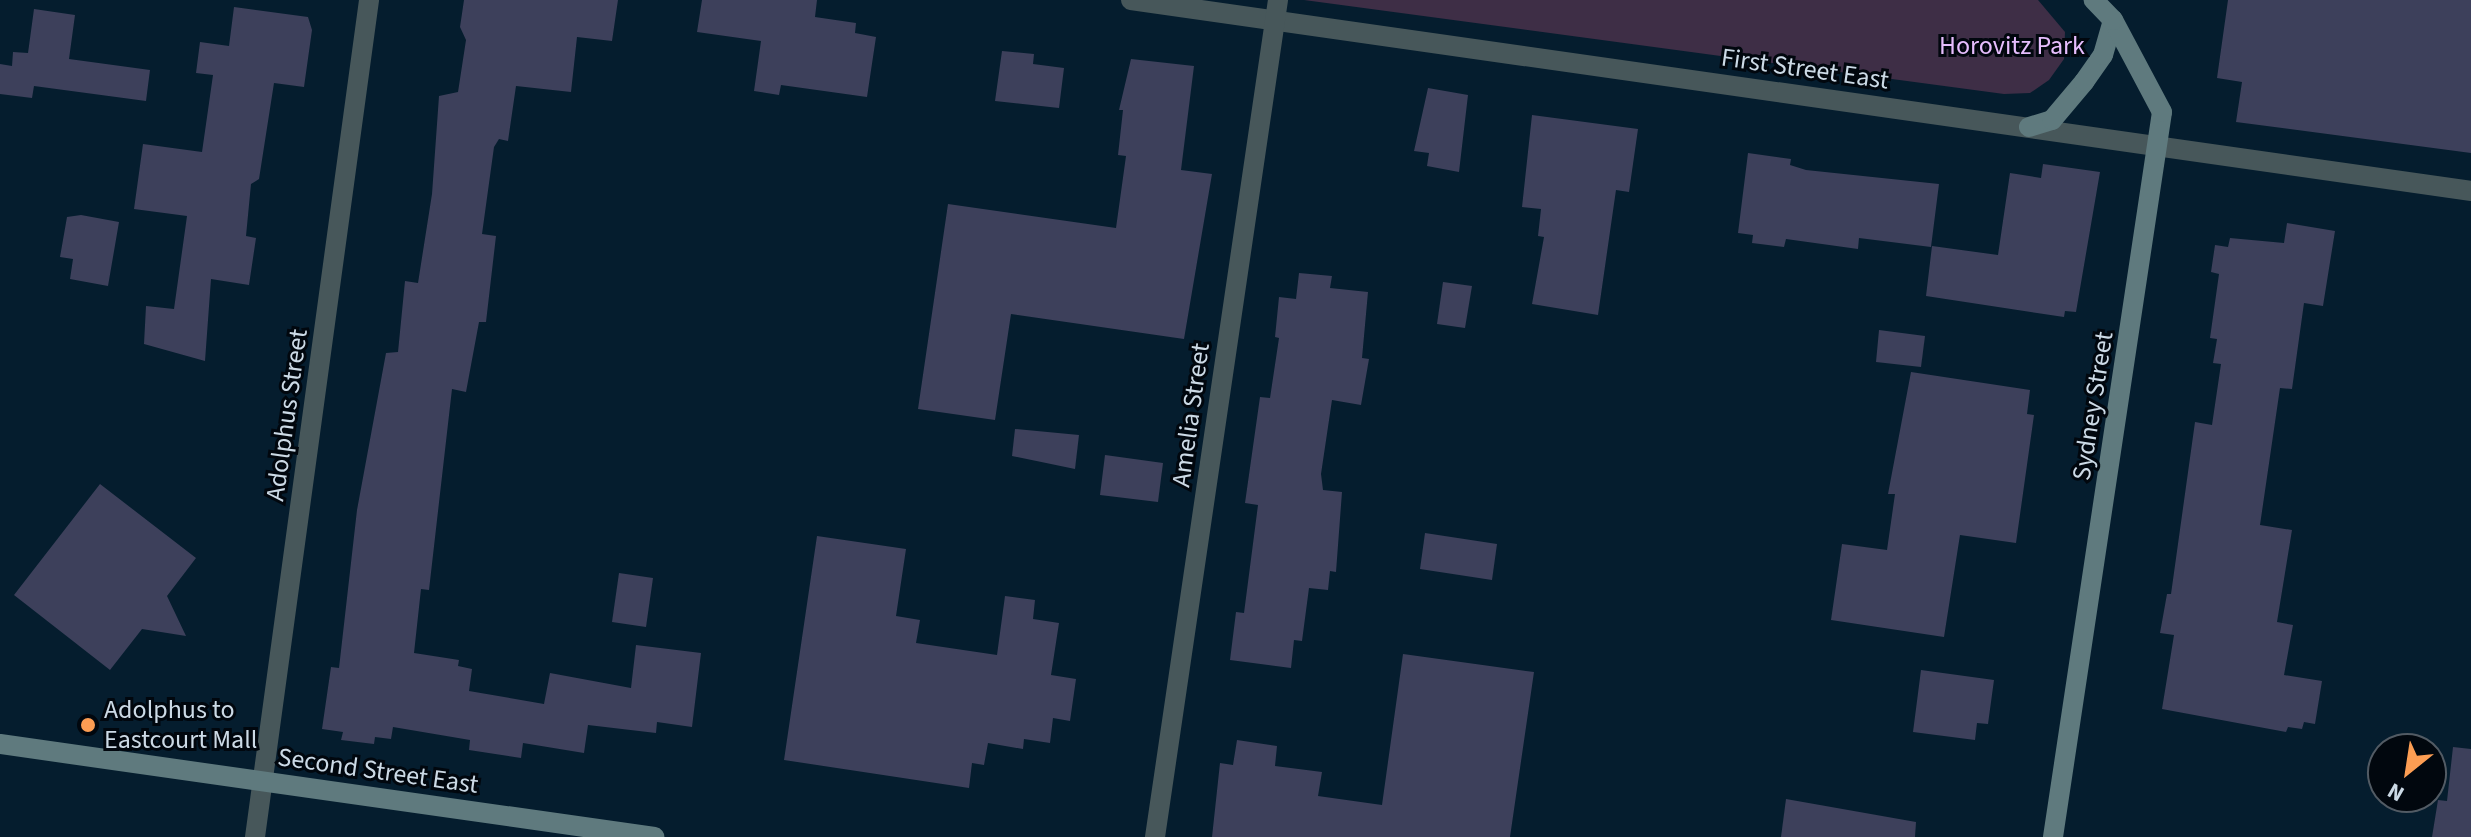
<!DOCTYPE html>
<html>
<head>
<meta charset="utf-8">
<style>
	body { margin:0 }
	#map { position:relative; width:2471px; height:837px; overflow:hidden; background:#051d2e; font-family:"Source Sans 3",sans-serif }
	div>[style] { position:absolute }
	.green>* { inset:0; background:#3e2e46 }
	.building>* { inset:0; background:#3d405b }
	.street>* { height:20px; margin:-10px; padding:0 10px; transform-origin:10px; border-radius:10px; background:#47575a }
	.secondary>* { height:20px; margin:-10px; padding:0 10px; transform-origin:10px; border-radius:10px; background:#5f7a7e }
	.dots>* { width:22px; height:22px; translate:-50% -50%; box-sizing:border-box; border:4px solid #01070e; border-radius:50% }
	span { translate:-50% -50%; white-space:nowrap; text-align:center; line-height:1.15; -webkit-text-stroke:6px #01070e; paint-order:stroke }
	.park-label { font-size:26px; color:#e6bdfd }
	.street-label { font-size:26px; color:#ccdae6 }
	.poi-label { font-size:26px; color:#ccdae6 }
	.left { translate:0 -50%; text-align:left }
	.north { position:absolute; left:2367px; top:733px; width:80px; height:80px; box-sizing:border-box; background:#01070e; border:2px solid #525b64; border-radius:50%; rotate:210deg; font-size:22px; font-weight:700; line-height:32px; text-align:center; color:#ccdae6 }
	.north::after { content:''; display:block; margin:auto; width:28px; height:36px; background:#fc9d53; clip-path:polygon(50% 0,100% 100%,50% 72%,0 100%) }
</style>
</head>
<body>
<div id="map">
	<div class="green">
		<div style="clip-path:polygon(1304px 0,2038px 0,2065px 32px,2064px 59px,2049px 80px,2030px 93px,2004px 94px)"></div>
	</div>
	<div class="building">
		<div style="clip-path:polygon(464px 0,618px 0,612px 41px,577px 37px,571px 92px,516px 86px,508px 141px,499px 139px,494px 147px,482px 234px,496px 236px,486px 322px,479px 322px,466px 392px,452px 389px,429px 590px,421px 589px,414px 653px,459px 660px,458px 666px,472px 669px,469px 691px,544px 704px,550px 673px,631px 688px,636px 645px,701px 653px,692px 727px,657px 722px,656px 733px,588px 725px,584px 753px,523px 743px,521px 758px,469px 750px,470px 740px,393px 727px,391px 739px,375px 737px,374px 744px,341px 740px,343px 732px,322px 729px,331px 667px,339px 668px,357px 510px,386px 353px,398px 352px,405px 281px,418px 283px,432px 194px,439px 96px,458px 92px,466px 40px,460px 27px)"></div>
		<div style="clip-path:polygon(702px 0,817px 0,815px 17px,856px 23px,855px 33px,876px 37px,867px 97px,781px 85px,779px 95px,754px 91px,761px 41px,697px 32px)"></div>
		<div style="clip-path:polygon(2228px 0,2471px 0,2471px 153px,2236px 122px,2242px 82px,2217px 78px)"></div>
		<div style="clip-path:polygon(234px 7px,308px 17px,312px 30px,304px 87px,274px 83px,259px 179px,251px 184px,246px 236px,256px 238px,249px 285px,211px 279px,205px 361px,144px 344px,146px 306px,174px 309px,187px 216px,134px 209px,143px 144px,202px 152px,213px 75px,196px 73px,200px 42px,229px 46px)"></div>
		<div style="clip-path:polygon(34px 9px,75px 15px,69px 59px,150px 70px,146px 101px,34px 86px,32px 98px,0 94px,0 64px,12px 66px,13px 52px,28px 53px)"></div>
		<div style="clip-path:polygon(1002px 51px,1034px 54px,1033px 64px,1064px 68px,1059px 108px,995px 101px)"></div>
		<div style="clip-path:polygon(1131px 59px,1194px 66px,1181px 170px,1212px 174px,1184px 339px,1011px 314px,995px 420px,918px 409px,948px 204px,1116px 228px,1126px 156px,1118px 155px,1123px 110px,1119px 110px)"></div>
		<div style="clip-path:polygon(1428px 88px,1468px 95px,1459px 172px,1427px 166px,1429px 153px,1414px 151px)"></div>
		<div style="clip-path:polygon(1532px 115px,1638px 129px,1629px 192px,1616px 190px,1598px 315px,1532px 304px,1544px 237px,1538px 236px,1541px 209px,1522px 207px)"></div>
		<div style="clip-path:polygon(1748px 153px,1791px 159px,1790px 165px,1806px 170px,1939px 184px,1931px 247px,1859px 238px,1858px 249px,1786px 239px,1784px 247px,1752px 243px,1753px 235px,1738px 233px)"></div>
		<div style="clip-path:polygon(2043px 164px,2100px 172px,2076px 312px,2065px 311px,2064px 317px,1926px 296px,1932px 246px,1998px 255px,2010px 173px,2041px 178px)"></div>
		<div style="clip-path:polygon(81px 215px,119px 222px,108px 286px,70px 279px,73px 259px,60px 257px,67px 217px)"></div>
		<div style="clip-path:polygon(2287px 223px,2335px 231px,2323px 306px,2304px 303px,2292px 389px,2280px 388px,2260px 525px,2292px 530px,2277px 622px,2293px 625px,2284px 675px,2322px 681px,2315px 724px,2304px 722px,2302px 729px,2288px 727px,2286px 732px,2162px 709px,2174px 635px,2160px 633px,2167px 594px,2171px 594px,2195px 422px,2212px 425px,2221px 364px,2213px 363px,2217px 339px,2210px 338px,2219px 274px,2211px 272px,2215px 245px,2228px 247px,2230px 238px,2284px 243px)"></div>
		<div style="clip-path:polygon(1299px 273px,1332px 276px,1330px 288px,1368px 292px,1362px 358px,1369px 359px,1361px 405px,1332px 400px,1321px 474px,1323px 490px,1342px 492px,1336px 572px,1330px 571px,1328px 590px,1309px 588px,1302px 641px,1294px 640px,1291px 668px,1230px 660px,1236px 612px,1244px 613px,1258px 505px,1245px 503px,1260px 397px,1270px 398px,1279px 338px,1275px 337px,1279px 297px,1296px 299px)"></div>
		<div style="clip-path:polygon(1443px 282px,1472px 286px,1465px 328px,1437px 324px)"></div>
		<div style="clip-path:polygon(1879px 330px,1925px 336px,1921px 367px,1876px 362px)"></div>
		<div style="clip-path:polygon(1911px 372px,2030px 390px,2027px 414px,2034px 415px,2016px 543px,1960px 535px,1944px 637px,1831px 620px,1842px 544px,1887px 550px,1895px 494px,1888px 494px)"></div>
		<div style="clip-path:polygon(1015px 429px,1079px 435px,1075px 469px,1012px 456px)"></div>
		<div style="clip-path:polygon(1105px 455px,1163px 463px,1158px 502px,1100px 495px)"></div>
		<div style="clip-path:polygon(100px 484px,196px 558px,167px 596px,186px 636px,142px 629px,110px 670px,14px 595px)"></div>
		<div style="clip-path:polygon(1425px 533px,1497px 544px,1492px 580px,1420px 569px)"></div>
		<div style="clip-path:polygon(817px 536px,906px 549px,896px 616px,920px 620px,916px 643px,997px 655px,1005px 596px,1035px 600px,1033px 619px,1059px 623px,1051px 675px,1076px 679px,1070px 721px,1053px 718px,1050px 743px,1024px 739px,1023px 749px,988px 743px,984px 765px,972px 763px,969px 788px,784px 760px)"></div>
		<div style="clip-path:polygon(619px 573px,653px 578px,646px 627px,612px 622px)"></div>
		<div style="clip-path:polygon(1403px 654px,1534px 672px,1510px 837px,1212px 837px,1220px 763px,1233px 765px,1237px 740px,1277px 746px,1275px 766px,1322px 772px,1318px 796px,1382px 805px)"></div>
		<div style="clip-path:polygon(1921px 670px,1994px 680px,1988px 724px,1977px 723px,1975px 740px,1913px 732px)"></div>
		<div style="clip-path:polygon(2453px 747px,2471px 749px,2471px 837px,2432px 837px,2438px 800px,2447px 801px)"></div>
		<div style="clip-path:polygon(1786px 799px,1916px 822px,1915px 837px,1781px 837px)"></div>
	</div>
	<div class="street">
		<div style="left:1131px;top:0;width:1354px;rotate:8.11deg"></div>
		<div style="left:255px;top:837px;width:845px;rotate:-82.24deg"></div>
		<div style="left:1155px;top:837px;width:846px;rotate:-81.64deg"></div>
	</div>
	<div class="secondary">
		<div style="left:2029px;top:127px;width:24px;rotate:-17deg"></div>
		<div style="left:2052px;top:120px;width:50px;rotate:-49.9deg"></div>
		<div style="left:2084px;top:82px;width:33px;rotate:-55deg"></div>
		<div style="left:2103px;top:55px;width:36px;rotate:-74deg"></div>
		<div style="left:0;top:744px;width:661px;rotate:8.09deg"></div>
		<div style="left:2053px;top:837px;width:733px;rotate:-81.45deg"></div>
		<div style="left:2162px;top:112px;width:104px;rotate:-118deg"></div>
		<div style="left:2113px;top:20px;width:28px;rotate:-134deg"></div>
	</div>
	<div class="dots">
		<div style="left:88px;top:725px;background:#fc9d53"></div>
	</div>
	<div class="park-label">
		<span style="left:2012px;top:46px">Horovitz Park</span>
	</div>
	<div class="street-label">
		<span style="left:1805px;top:69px;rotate:8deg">First Street East</span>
		<span style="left:2093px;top:406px;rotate:-81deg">Sydney Street</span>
		<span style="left:287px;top:415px;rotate:-82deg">Adolphus Street</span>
		<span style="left:1191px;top:415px;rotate:-82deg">Amelia Street</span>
		<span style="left:378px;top:771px;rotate:8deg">Second Street East</span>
	</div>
	<div class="poi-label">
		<span class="left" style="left:104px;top:725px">Adolphus to<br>Eastcourt Mall</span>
	</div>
	<div class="north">N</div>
</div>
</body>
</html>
